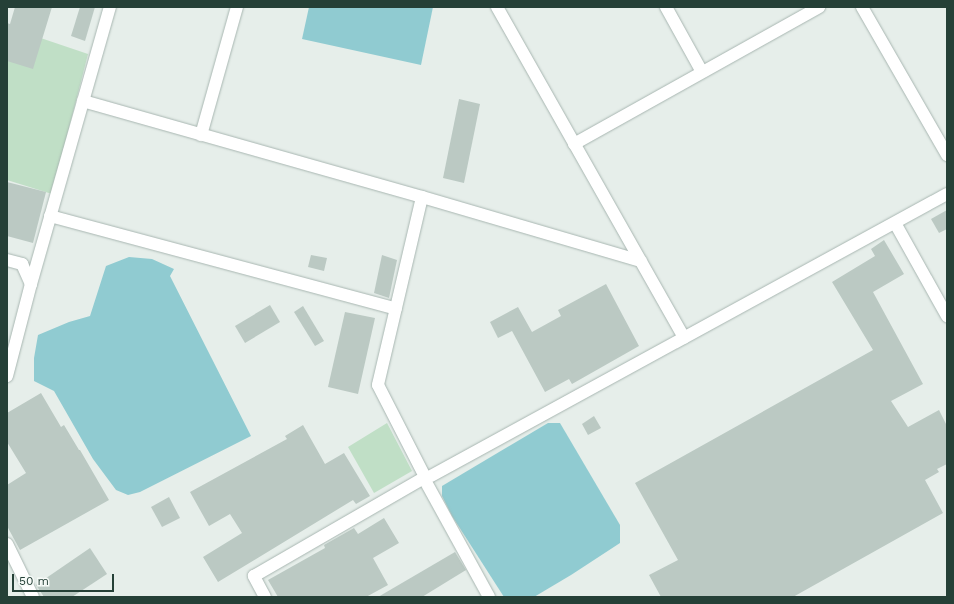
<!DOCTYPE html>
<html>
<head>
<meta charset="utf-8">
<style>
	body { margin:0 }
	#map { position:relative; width:954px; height:604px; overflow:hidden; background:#e6eeea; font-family:"Work Sans",sans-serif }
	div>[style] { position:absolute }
	.green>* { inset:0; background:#c0dfc6 }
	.water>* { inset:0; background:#90cbd1 }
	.building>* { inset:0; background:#bbc9c3 }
	.roads { filter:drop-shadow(0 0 1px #a8b6b1) drop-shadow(0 0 1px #a8b6b1) }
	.minor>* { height:12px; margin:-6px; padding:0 6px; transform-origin:6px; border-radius:6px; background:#fff }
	span { translate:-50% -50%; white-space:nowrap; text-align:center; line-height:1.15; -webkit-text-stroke:4px #f7fbf8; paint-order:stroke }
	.frame { position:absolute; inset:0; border:8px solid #254037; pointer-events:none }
	.scale { position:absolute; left:12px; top:574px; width:102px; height:18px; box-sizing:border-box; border:2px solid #254037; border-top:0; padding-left:5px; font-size:12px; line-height:14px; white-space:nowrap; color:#254037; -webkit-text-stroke:3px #f7fbf8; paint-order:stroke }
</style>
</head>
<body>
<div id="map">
	<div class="green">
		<div style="clip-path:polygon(14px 29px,88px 54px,52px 194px,7px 180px,7px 57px)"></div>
		<div style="clip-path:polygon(387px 423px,412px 471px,374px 493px,348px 447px)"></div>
	</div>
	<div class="water">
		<div style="clip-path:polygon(309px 7px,433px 7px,421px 65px,302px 39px)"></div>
		<div style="clip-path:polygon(129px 257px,152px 259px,174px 269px,170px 276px,251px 436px,140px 492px,128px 495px,116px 490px,93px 459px,54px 391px,34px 381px,34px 358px,38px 335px,69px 322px,90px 316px,106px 266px)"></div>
		<div style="clip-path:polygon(548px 423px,560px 423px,620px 525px,620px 543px,571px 575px,534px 597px,504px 597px,452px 516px,442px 496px,442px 486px)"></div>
	</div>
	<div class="building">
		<div style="clip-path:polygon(15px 7px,52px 7px,33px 69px,7px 61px,7px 23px,10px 24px)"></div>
		<div style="clip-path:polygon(80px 7px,95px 7px,85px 41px,71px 36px)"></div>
		<div style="clip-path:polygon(459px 99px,480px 104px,464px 183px,443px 178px)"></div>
		<div style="clip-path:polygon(7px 182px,46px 192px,33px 243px,7px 236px)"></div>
		<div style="clip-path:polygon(947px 210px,947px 229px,939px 233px,931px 219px)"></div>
		<div style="clip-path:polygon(884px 240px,904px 274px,873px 292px,923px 384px,891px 401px,908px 427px,939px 410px,947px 426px,947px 464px,937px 469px,939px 472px,925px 480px,943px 513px,793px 597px,661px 597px,649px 575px,678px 560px,635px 483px,873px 350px,832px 282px,875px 256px,871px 249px)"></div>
		<div style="clip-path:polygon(311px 255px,327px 258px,324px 271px,308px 267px)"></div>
		<div style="clip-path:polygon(382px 255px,397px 260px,389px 298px,374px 293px)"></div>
		<div style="clip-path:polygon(606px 284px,639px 346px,572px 384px,569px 379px,545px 392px,512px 331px,498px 338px,490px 322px,518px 307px,532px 332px,561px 316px,558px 310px)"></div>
		<div style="clip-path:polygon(270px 305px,280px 322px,245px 343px,235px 326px)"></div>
		<div style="clip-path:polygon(303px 306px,324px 341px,315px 346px,294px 312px)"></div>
		<div style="clip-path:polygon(345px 312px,375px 318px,358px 394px,328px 387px)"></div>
		<div style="clip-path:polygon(41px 393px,61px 427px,64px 425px,79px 450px,80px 450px,109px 500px,20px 550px,7px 526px,7px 485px,26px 473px,7px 442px,7px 413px)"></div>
		<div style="clip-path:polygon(594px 416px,601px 428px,588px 435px,582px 424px)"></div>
		<div style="clip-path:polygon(303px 425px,325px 464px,344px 453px,370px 496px,356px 504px,353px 500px,218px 582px,203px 557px,242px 533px,230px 514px,209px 526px,190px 492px,287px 439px,285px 436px)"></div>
		<div style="clip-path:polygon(169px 497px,180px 518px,162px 527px,151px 507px)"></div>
		<div style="clip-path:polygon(384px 518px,399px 543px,373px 558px,388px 585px,366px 597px,278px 597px,268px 580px,325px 548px,324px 545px,354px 528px,358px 534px)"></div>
		<div style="clip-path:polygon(90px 548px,107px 574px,72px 597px,44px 597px,36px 585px)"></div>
		<div style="clip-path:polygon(455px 552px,466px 570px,422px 597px,378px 597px)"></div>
	</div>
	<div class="roads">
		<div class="minor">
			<div style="left:497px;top:7px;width:380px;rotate:60.5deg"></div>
			<div style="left:666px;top:7px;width:74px;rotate:61deg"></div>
			<div style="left:862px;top:7px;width:171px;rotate:60.1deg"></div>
			<div style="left:83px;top:101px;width:352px;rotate:15.8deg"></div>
			<div style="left:422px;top:197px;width:228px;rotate:16.3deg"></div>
			<div style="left:201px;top:135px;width:133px;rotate:-74.3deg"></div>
			<div style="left:574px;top:144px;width:281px;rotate:-29.2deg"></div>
			<div style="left:422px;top:197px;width:193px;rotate:103.2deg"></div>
			<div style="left:378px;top:385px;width:99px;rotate:62.9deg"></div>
			<div style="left:50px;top:216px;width:358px;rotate:15deg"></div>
			<div style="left:895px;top:223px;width:107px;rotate:60.8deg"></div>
			<div style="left:7px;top:260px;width:16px;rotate:15deg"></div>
			<div style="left:22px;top:264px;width:22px;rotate:66deg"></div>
			<div style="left:7px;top:376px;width:95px;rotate:-75.4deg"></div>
			<div style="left:31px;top:284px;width:288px;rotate:-74.1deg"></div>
			<div style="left:431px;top:476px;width:588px;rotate:-28.66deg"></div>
			<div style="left:427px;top:484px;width:129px;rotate:61.2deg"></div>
			<div style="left:7px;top:544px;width:59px;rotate:63.9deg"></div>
			<div style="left:265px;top:597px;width:24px;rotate:-118deg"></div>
			<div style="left:254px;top:576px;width:192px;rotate:-30deg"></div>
		</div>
	</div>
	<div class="frame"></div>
	<div class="scale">50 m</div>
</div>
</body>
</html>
